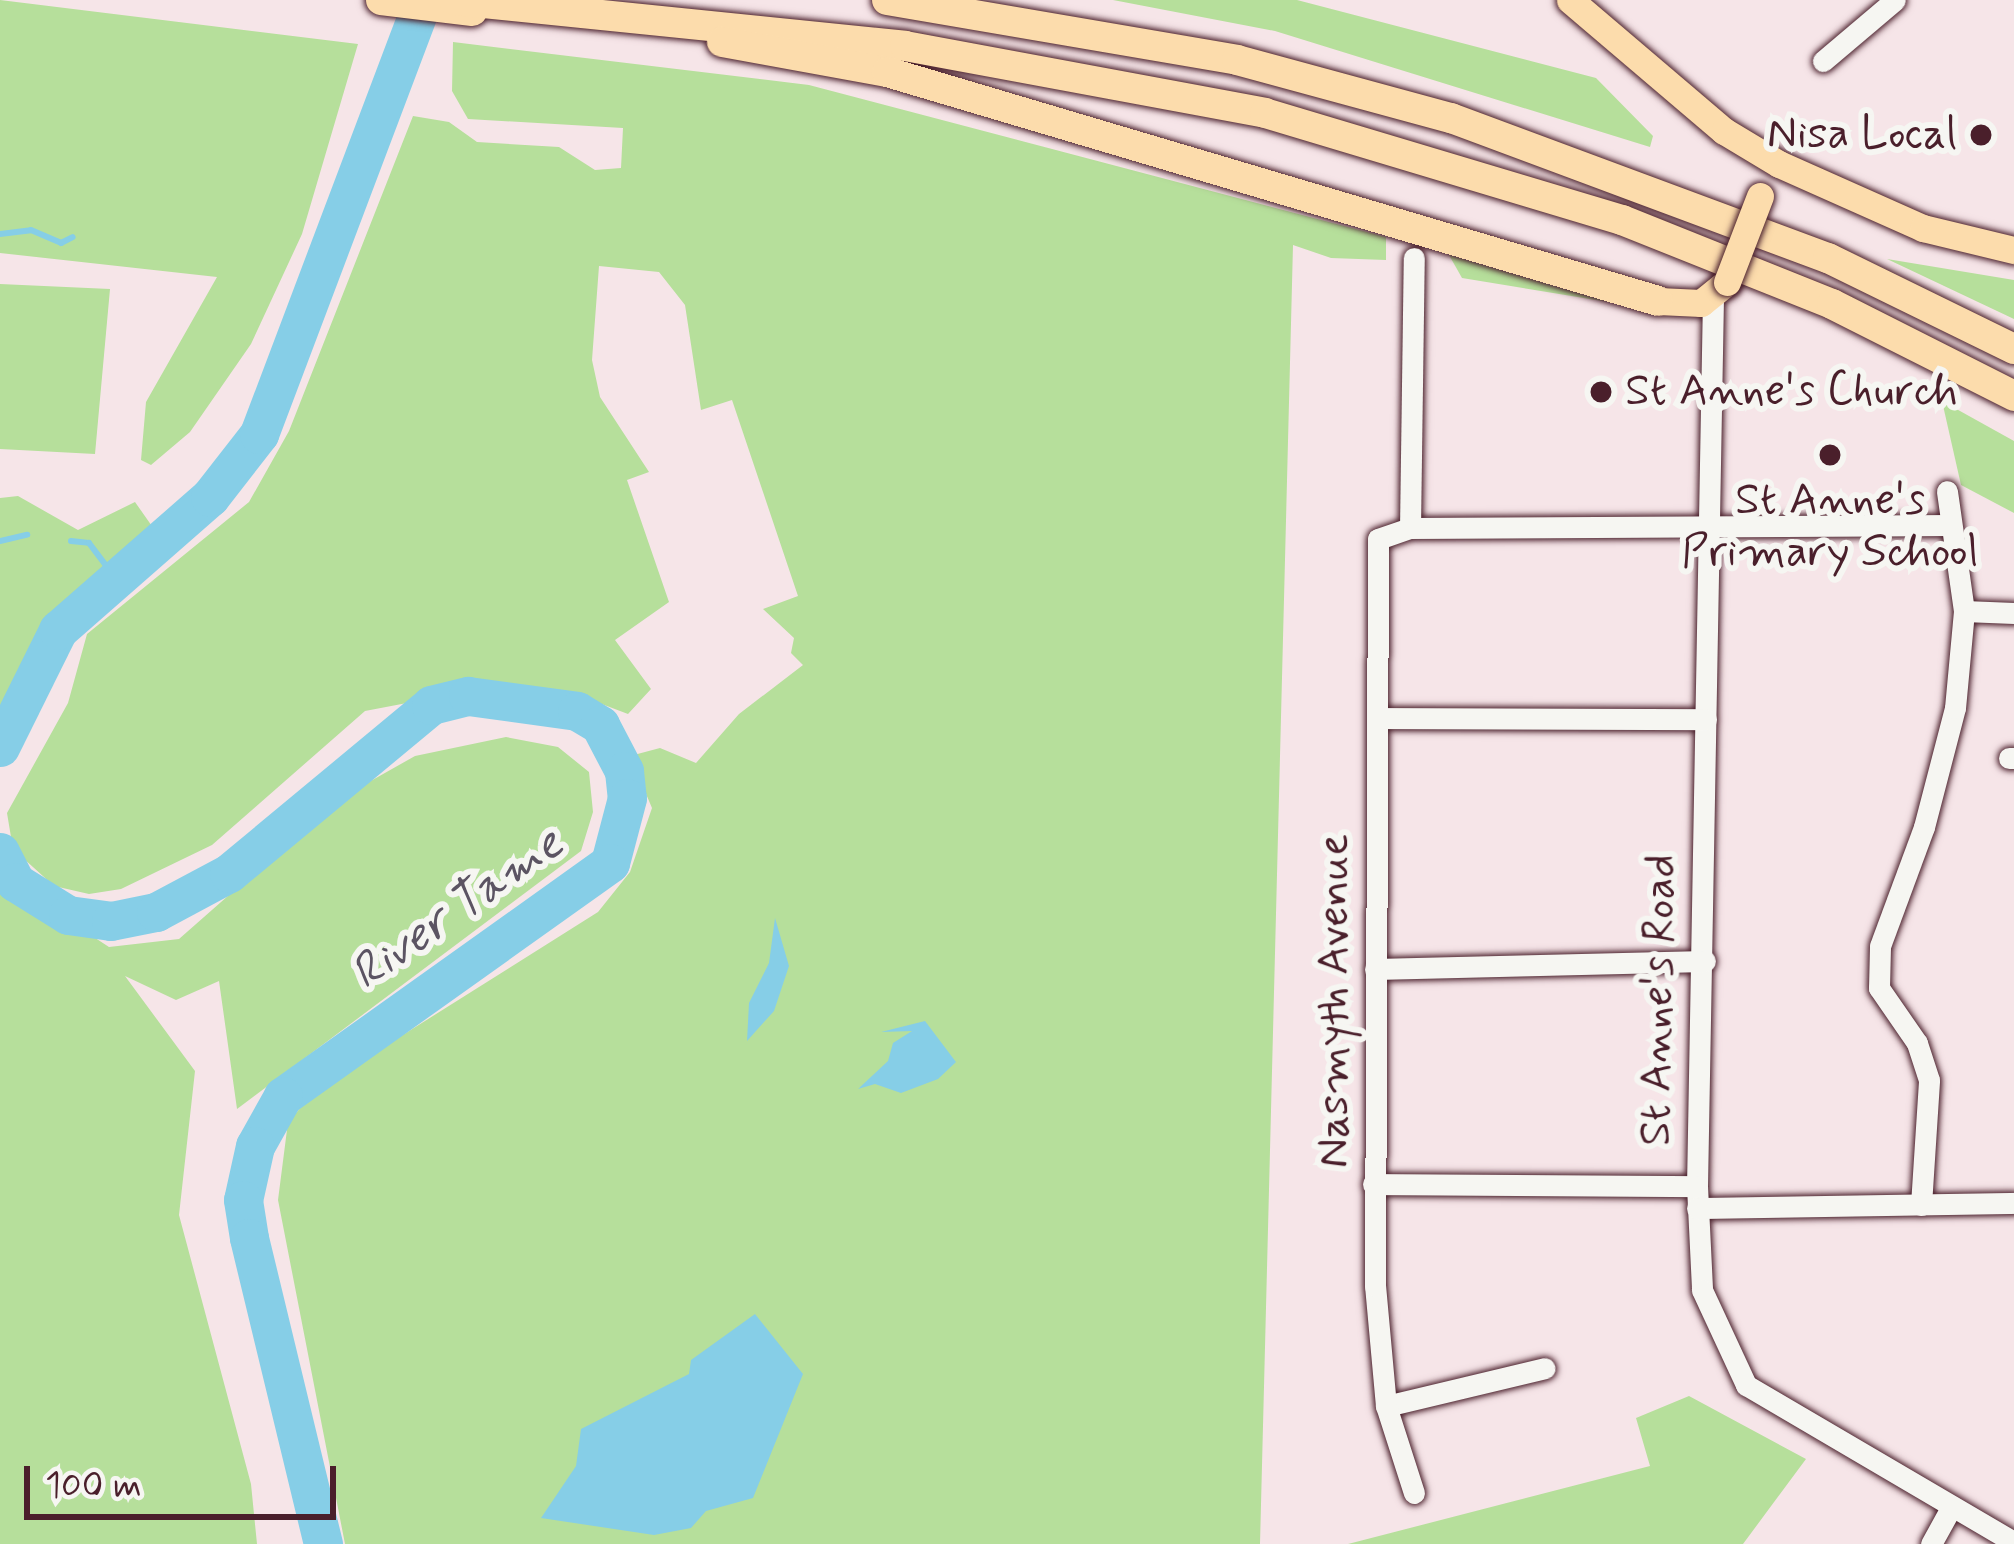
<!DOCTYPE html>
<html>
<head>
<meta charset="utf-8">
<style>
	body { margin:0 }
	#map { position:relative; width:2014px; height:1544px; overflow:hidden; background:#f6e5e8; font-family:Mynerve,sans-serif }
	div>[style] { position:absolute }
	.green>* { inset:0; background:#b6df9b }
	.water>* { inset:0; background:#86cee7 }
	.stream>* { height:6px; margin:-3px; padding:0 3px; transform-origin:3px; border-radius:3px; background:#86cee7 }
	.river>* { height:39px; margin:-19.5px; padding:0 19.5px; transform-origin:19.5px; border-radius:19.5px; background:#86cee7 }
	.roads { filter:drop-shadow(0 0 3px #4a1f2b) drop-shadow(0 0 3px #4a1f2b) }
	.minor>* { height:21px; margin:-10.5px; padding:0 10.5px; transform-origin:10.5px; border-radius:10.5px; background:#f6f6f2 }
	.major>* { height:27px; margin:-13.5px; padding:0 13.5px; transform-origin:13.5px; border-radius:13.5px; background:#fcdcac }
	.highway>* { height:30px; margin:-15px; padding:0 15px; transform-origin:15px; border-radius:15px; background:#fcdcac }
	.bridges { filter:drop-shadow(0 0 3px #4a1f2b) drop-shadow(0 0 3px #4a1f2b) }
	.major-bridge>* { height:27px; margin:-13.5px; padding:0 13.5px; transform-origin:13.5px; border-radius:13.5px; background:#fcdcac }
	.dots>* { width:33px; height:33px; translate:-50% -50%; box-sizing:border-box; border:6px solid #f6f6f2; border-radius:50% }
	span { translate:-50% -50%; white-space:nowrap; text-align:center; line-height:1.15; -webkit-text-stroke:12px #f6f6f2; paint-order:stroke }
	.poi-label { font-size:45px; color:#4a1f2b }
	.right { translate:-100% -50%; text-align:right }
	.left { translate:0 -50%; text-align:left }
	.street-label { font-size:45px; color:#4a1f2b }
	.water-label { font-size:48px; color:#5c5463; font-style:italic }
	.scale { position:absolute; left:24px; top:1466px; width:312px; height:54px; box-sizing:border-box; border:6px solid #4a1f2b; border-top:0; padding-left:15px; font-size:36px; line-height:42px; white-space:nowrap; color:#4a1f2b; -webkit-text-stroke:9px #f6f6f2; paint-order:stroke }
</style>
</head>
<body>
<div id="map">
	<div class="green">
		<div style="clip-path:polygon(0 0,358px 44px,302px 234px,251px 344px,190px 432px,151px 465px,141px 460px,146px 402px,217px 277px,0 253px)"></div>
		<div style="clip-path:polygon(1113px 0,1297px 0,1596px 78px,1653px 136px,1650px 147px,1275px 31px)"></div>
		<div style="clip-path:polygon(453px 42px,809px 85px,1386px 237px,1386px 260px,1331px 258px,1293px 245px,1260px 1544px,345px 1544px,278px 1200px,288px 1122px,317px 1089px,598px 912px,630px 872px,652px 808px,630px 756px,660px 748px,696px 763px,739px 714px,803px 665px,791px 653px,794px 638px,763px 609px,798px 596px,732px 400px,701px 410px,685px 305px,659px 272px,599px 266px,592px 360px,600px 397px,649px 472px,627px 480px,669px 602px,615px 640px,651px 689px,628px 714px,570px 692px,496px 686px,365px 711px,212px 845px,121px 889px,89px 894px,54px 886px,13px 849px,7px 813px,68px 703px,87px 634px,249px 502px,289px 431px,413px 116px,449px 122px,477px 142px,559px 147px,595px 170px,621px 168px,623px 128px,468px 119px,452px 91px)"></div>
		<div style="clip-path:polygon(1449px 255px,1608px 302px,1462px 278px)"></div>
		<div style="clip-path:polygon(1887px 259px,2014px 280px,2014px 319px)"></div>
		<div style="clip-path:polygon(0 284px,110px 289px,95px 454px,0 449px)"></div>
		<div style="clip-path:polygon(1942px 401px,2014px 441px,2014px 513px,1961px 485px)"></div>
		<div style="clip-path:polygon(18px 496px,78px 530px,135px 502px,161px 539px,58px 630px,0 747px,0 498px)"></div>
		<div style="clip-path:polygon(506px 737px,558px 747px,589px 772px,593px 812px,581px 851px,237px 1109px,219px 981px,176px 1000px,125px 976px,195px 1071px,179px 1215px,251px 1484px,257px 1544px,0 1544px,0 852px,28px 894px,109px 947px,179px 939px,337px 800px,415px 756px)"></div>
		<div style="clip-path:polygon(1689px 1396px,1806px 1459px,1743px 1544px,1348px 1544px,1650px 1466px,1636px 1418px)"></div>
	</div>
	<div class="water">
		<div style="clip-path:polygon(775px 918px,789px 966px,774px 1011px,747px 1041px,749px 1003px,769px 963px)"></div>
		<div style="clip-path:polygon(925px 1021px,956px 1062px,938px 1079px,901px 1093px,875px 1084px,858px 1089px,888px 1061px,893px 1043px,912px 1031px,881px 1032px)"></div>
		<div style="clip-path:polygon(755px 1314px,803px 1374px,753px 1498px,706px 1511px,691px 1528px,654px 1535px,541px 1518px,576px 1466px,581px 1429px,689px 1374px,691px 1360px)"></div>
	</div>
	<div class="stream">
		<div style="left:0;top:234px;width:31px;rotate:-7deg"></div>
		<div style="left:31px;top:230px;width:33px;rotate:23deg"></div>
		<div style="left:61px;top:243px;width:13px;rotate:-27deg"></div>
		<div style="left:0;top:541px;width:28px;rotate:-13deg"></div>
		<div style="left:71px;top:541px;width:18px;rotate:6deg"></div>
		<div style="left:89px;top:543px;width:41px;rotate:52.9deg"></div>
	</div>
	<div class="river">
		<div style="left:0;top:747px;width:131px;rotate:-63.6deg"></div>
		<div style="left:58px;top:630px;width:202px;rotate:-41.2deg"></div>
		<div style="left:210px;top:497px;width:80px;rotate:-52.1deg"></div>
		<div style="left:259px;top:434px;width:464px;rotate:-69.3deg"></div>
		<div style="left:0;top:852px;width:34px;rotate:63deg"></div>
		<div style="left:15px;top:882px;width:62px;rotate:31.9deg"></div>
		<div style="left:68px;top:915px;width:43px;rotate:7.9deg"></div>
		<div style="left:111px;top:921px;width:46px;rotate:-11.3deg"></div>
		<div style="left:156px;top:912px;width:83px;rotate:-28.1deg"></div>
		<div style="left:229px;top:873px;width:263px;rotate:-39.7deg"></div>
		<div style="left:431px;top:705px;width:38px;rotate:-14deg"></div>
		<div style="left:468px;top:696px;width:110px;rotate:7.8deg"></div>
		<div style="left:577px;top:711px;width:27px;rotate:31deg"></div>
		<div style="left:600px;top:725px;width:52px;rotate:62.4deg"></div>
		<div style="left:624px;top:771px;width:27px;rotate:84deg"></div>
		<div style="left:627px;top:798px;width:67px;rotate:104.7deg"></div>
		<div style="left:610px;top:863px;width:402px;rotate:144.5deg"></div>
		<div style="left:283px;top:1096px;width:57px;rotate:119.2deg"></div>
		<div style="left:255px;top:1146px;width:55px;rotate:102.5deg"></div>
		<div style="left:243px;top:1200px;width:38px;rotate:81deg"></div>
		<div style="left:249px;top:1238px;width:315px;rotate:76.4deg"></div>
	</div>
	<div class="roads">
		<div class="minor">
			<div style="left:1823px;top:61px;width:94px;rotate:-40.3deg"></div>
			<div style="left:1713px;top:297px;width:889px;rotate:91.03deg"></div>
			<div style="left:1697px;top:1186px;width:104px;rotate:87.2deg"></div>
			<div style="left:1702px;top:1290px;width:105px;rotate:65.1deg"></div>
			<div style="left:1746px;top:1385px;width:311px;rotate:30.4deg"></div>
			<div style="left:1410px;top:528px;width:270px;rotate:-89.2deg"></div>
			<div style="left:1964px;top:611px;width:50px;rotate:2.3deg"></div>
			<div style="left:1377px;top:718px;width:329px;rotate:0.2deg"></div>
			<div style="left:2009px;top:758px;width:5px"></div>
			<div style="left:1375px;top:969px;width:330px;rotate:-1.4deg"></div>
			<div style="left:1373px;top:1184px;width:324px;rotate:0.4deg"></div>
			<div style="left:1921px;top:1205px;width:125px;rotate:-86.3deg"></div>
			<div style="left:1929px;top:1080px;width:39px;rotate:-108deg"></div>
			<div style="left:1917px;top:1043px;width:67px;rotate:-124.6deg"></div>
			<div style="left:1879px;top:988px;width:42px;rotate:-88.6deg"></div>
			<div style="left:1880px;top:946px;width:127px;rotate:-69.7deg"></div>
			<div style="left:1924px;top:827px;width:123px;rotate:-75.4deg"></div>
			<div style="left:1955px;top:708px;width:97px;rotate:-84.7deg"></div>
			<div style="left:1964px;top:611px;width:121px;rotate:-98.1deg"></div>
			<div style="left:1697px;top:1208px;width:317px;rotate:-0.9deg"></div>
			<div style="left:1386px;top:1406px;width:163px;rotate:-13.4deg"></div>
			<div style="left:1414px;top:1493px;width:91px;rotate:-107.8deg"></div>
			<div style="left:1386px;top:1406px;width:121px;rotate:-95.2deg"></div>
			<div style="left:1375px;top:1286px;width:747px;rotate:-89.77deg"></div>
			<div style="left:1378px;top:539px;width:34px;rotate:-19deg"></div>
			<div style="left:1410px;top:528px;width:541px;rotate:-0.32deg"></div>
			<div style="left:1931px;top:1544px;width:43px;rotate:-61.1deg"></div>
		</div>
		<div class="major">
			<div style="left:1570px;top:0;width:202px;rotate:40.4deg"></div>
			<div style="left:1724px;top:131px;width:64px;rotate:31deg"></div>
			<div style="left:1779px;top:164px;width:158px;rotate:24deg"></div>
			<div style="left:1923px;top:228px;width:94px;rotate:13.6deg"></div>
			<div style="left:1658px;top:301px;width:43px;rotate:2.7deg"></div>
			<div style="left:1701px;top:303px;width:33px;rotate:-39deg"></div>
		</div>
		<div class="highway">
			<div style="left:381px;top:0;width:92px;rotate:6.9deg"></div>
			<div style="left:454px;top:0;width:453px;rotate:5.8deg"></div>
			<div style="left:905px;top:46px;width:366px;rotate:10.5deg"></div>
			<div style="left:1265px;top:113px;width:373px;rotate:16.7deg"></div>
			<div style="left:1622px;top:220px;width:226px;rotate:21.8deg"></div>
			<div style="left:1832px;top:304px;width:204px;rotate:26.8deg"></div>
			<div style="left:887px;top:0;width:355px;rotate:9.7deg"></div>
			<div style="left:1237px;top:60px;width:222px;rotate:15.2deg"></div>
			<div style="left:1451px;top:118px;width:402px;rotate:20.4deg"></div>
			<div style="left:1828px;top:258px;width:207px;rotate:26.1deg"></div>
			<div style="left:722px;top:42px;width:168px;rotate:10.3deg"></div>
			<div style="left:887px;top:72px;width:804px;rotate:16.54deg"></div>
		</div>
	</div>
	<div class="bridges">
		<div class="major-bridge">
			<div style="left:1727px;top:282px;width:92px;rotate:-69deg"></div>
		</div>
	</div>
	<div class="dots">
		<div style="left:1981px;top:135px;background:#4a1f2b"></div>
		<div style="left:1601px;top:392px;background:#4a1f2b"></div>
		<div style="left:1830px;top:455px;background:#4a1f2b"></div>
	</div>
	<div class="poi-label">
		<span class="right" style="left:1957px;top:135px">Nisa Local</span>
		<span class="left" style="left:1625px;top:392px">St Anne's Church</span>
		<span style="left:1830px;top:527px">St Anne's<br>Primary School</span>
	</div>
	<div class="street-label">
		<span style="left:1659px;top:1000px;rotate:-89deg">St Anne's Road</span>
		<span style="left:1335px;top:1001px;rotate:-90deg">Nasmyth Avenue</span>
	</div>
	<div class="water-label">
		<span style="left:457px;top:909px;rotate:-35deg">River Tame</span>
	</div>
	<div class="scale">100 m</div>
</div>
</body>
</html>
